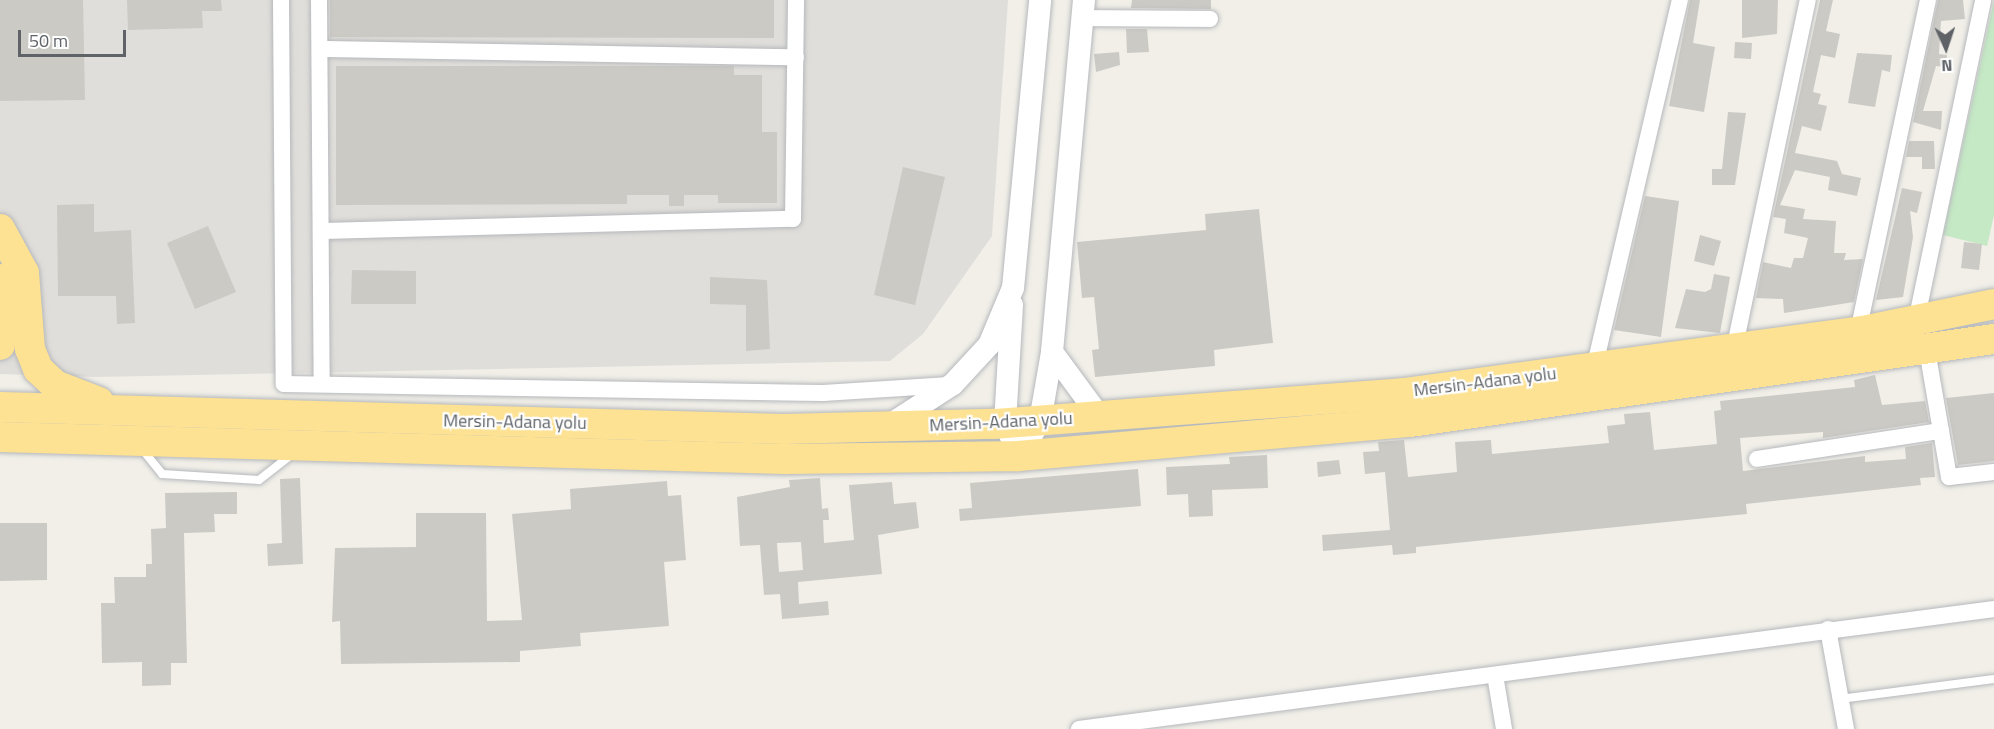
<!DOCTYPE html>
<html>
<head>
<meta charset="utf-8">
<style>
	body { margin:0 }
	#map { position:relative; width:1994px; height:729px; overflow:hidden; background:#f1efe8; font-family:"Titillium Web",sans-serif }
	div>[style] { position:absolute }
	.industrial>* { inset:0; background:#e0deda }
	.green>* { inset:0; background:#c5e8c5 }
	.building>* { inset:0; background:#cccac5 }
	.roads { filter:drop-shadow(0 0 2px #b5b8bc) drop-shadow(0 0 2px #b5b8bc) }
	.lane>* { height:8px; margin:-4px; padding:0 4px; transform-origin:4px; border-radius:4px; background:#fff }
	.street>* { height:16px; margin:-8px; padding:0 8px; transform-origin:8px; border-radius:8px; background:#fff }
	.secondary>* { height:22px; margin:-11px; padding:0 11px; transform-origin:11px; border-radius:11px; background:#fff }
	.highway>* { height:30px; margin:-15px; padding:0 15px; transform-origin:15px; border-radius:15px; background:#fde293 }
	span { translate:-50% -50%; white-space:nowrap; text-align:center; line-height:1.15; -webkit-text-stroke:4.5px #fff; paint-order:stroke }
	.street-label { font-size:18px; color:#5f6368 }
	.north { position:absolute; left:1916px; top:18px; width:60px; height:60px; -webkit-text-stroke:4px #fff; paint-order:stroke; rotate:177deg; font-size:16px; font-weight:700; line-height:24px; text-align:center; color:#5f6368 }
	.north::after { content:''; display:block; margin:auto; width:21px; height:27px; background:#5f6368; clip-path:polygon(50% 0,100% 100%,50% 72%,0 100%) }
	.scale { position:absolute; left:18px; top:30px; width:108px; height:27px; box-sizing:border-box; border:3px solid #5f6368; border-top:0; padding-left:8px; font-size:18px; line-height:21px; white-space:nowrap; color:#5f6368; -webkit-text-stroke:4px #fff; paint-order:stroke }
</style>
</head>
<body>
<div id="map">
	<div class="industrial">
		<div style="clip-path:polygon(0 0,1008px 0,992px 236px,923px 334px,890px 361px,97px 377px,0 374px)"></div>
	</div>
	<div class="green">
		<div style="clip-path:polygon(1994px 0,1994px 215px,1987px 246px,1943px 235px)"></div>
	</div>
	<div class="building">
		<div style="clip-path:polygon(0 0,83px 0,85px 100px,0 101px)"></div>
		<div style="clip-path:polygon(127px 0,221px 0,222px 11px,202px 11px,203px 28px,128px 30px)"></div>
		<div style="clip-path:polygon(330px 0,774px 0,774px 38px,330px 37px)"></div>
		<div style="clip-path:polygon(1132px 0,1211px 0,1211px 9px,1131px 8px)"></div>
		<div style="clip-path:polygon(1690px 0,1700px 0,1693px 43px,1715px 47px,1704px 112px,1669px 106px)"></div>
		<div style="clip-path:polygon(1742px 0,1778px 0,1777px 34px,1742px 38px)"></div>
		<div style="clip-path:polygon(1820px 0,1833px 0,1826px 31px,1840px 34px,1835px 58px,1821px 55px,1813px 92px,1821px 94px,1818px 104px,1827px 106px,1821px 131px,1802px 126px,1795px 153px,1837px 161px,1842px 174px,1861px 178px,1857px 196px,1828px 190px,1830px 177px,1795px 170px,1780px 205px,1805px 209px,1803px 219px,1836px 221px,1834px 253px,1846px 253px,1844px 260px,1863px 259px,1854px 302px,1784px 313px,1783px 299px,1756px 298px,1763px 262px,1791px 268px,1794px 258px,1803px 258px,1808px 238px,1784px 233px,1786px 219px,1773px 217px)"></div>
		<div style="clip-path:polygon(1938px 0,1963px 0,1965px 19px,1941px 21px,1939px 54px,1947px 55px,1946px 67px,1936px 66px,1923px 111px,1942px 111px,1941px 130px,1913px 122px)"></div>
		<div style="clip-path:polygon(1126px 29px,1147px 29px,1149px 52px,1127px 53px)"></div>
		<div style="clip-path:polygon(1735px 42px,1752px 43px,1751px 59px,1734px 58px)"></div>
		<div style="clip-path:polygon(1119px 52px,1120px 65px,1096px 72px,1094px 54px)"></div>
		<div style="clip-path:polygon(1857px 53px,1892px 55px,1890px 72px,1882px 70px,1875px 107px,1848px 103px)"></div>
		<div style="clip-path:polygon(336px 66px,734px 66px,734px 75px,762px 75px,762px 132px,777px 132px,777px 203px,718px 203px,718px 195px,684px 195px,684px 206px,669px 206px,669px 195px,627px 195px,627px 204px,336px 205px)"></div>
		<div style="clip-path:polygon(1728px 112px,1746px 113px,1735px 185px,1712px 185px,1712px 169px,1722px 169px)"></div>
		<div style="clip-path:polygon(1909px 141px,1934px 141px,1935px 169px,1922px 169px,1922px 157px,1906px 157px)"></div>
		<div style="clip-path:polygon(903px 167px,945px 177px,915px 305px,874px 295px)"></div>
		<div style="clip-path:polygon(1902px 188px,1922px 192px,1917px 213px,1910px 211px,1913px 237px,1903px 297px,1876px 300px)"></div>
		<div style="clip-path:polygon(1645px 196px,1679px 201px,1661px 337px,1614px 330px)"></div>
		<div style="clip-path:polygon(94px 204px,94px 232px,131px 230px,135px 323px,117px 324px,116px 296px,58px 296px,57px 205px)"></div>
		<div style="clip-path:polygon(1259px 209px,1273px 343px,1214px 350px,1215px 366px,1095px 377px,1092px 350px,1099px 349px,1094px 297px,1082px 298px,1077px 242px,1206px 230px,1205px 214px)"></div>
		<div style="clip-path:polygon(208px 226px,236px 292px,195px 309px,167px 243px)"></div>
		<div style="clip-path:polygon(1700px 235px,1721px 241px,1714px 266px,1694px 261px)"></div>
		<div style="clip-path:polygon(1964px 242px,1982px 244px,1979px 270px,1961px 268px)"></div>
		<div style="clip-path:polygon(352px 270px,416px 271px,416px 304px,351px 304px)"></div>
		<div style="clip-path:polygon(1714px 274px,1730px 277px,1720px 333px,1675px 328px,1686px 289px,1705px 292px,1711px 289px)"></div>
		<div style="clip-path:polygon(710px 277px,767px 280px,770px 349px,746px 351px,746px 305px,710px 304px)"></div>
		<div style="clip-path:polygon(1875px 375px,1882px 405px,1925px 401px,1929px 422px,1823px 438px,1823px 432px,1740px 438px,1743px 471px,1865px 456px,1865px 462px,1906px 459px,1905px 447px,1932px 443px,1935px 477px,1920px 478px,1921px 485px,1746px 504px,1747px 514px,1416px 547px,1416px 553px,1393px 555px,1392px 545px,1323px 551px,1322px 535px,1390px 530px,1385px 472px,1365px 474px,1363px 452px,1379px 451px,1378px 442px,1404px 440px,1408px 477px,1457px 472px,1455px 442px,1491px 440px,1492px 454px,1609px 443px,1607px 426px,1625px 424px,1624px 414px,1650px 412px,1654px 450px,1717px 444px,1714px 411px,1721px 410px,1720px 401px,1855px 387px,1854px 380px)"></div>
		<div style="clip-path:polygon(1994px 393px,1994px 461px,1958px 465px,1946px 398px)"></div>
		<div style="clip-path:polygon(1267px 455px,1268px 488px,1212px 490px,1213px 516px,1189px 517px,1188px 494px,1167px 495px,1166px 467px,1230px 464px,1229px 457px)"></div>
		<div style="clip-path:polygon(1339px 460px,1341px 474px,1318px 477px,1317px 462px)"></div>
		<div style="clip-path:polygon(1138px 469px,1141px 506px,960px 521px,959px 509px,972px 508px,970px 483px)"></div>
		<div style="clip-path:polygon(300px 478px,303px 564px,268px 566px,267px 544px,282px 543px,280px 479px)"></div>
		<div style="clip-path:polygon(evenodd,820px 478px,822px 509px,828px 508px,829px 520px,823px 520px,824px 543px,854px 540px,849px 485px,892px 482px,894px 504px,916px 502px,919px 528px,878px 535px,882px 574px,798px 582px,799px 604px,828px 601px,829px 615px,782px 619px,780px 594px,764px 595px,760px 545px,740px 546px,737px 497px,790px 487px,789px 480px,820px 478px,801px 542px,803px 570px,779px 572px,777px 543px,801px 542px)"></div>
		<div style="clip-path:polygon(667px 481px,668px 496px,681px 495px,686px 560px,664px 562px,669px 626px,580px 633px,581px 646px,520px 651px,520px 662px,341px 664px,340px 621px,332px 622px,335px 548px,416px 547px,416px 513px,486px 513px,487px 621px,522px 620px,512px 514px,571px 509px,570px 489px)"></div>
		<div style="clip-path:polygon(237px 492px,237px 514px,214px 514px,215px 532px,184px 533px,187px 663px,171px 663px,171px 685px,142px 686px,142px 662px,102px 663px,101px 603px,115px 603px,114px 577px,146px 577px,146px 564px,152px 564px,151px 529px,166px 528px,165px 493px)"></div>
		<div style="clip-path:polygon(0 523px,47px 523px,47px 580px,0 581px)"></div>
	</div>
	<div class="roads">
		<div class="lane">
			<div style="left:142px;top:449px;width:32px;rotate:51deg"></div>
			<div style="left:162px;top:474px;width:97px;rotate:3.5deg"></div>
			<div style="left:259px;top:480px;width:41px;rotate:-38deg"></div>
			<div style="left:1840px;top:699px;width:155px;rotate:-7.4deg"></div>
		</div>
		<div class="street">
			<div style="left:281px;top:0;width:384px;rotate:89.6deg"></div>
			<div style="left:284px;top:384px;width:539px;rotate:0.96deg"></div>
			<div style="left:823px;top:393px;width:127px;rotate:-3.6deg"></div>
			<div style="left:319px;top:0;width:384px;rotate:89.6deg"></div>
			<div style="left:1082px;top:18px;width:128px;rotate:0.4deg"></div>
			<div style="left:320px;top:49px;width:476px;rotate:1deg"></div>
			<div style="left:321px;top:231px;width:472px;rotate:-1.5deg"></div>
			<div style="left:793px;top:219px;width:219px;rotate:-89.2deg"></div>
			<div style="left:1917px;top:317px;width:324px;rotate:-78.2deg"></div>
			<div style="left:1858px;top:332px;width:339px;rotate:-78.1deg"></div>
			<div style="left:1734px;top:350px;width:358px;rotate:-78.1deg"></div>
			<div style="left:1927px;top:350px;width:129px;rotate:80.2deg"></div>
			<div style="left:1949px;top:477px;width:45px;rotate:-6.3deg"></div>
			<div style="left:1594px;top:369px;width:379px;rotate:-76.9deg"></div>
			<div style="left:1757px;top:459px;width:186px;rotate:-8.7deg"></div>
			<div style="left:1828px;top:629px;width:102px;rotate:79.8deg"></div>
			<div style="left:1495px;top:675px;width:55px;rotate:80.5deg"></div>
			<div style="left:1079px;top:729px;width:923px;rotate:-7.47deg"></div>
		</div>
		<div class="secondary">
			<div style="left:1084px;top:0;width:353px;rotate:95.2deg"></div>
			<div style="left:1052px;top:352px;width:81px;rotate:53.6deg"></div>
			<div style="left:1012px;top:305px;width:118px;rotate:93.4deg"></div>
			<div style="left:1005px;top:423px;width:36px;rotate:67deg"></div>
			<div style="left:888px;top:426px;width:77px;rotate:-32.9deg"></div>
			<div style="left:953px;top:384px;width:53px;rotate:-47.3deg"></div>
			<div style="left:989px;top:345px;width:62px;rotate:-67.2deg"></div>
			<div style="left:1013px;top:288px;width:289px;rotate:-84.6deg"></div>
			<div style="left:1019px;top:456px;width:41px;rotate:-59deg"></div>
			<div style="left:1040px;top:421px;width:70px;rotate:-80.1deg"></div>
		</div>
		<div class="highway">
			<div style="left:0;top:229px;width:50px;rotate:61.4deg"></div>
			<div style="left:24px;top:273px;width:76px;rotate:85.5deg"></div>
			<div style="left:30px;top:349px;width:22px;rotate:68deg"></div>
			<div style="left:38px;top:369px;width:23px;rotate:43deg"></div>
			<div style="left:55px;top:385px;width:47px;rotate:21.1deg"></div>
			<div style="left:0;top:279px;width:66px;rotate:90deg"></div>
			<div style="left:0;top:407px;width:784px;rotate:1.61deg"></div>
			<div style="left:784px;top:429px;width:210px;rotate:-1.4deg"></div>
			<div style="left:994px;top:424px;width:411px;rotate:-4.3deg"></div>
			<div style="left:1404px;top:393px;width:458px;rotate:-7.7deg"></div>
			<div style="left:1858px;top:332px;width:139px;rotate:-11.6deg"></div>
			<div style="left:0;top:437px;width:785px;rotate:1.61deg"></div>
			<div style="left:785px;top:459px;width:234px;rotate:-0.7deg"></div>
			<div style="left:1019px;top:456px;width:392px;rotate:-5deg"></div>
			<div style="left:1410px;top:422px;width:590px;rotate:-8.09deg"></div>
		</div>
	</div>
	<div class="street-label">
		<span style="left:1485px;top:382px;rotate:-7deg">Mersin-Adana yolu</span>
		<span style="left:515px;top:422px;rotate:1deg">Mersin-Adana yolu</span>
		<span style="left:1001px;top:422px;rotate:-3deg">Mersin-Adana yolu</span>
	</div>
	<div class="north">N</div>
	<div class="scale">50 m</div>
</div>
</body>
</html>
